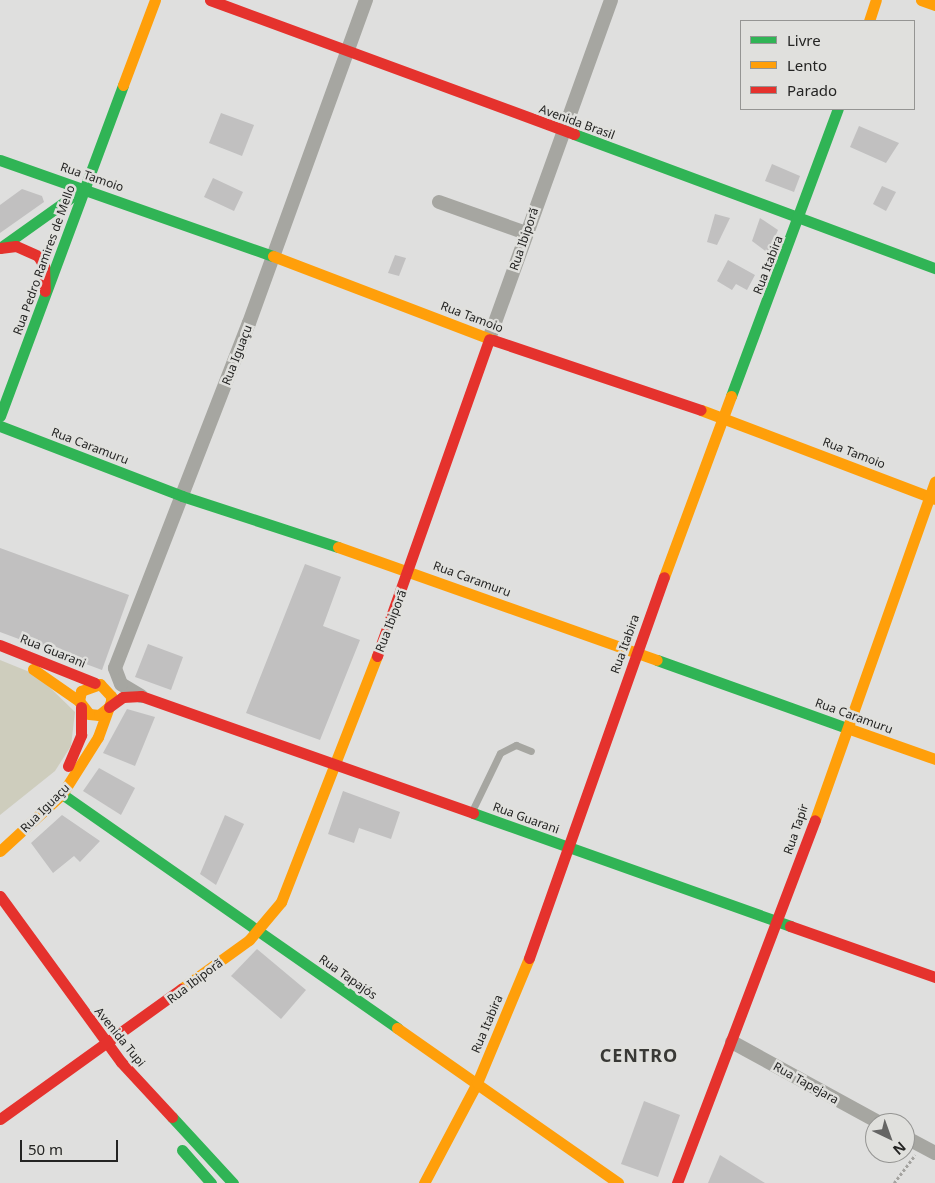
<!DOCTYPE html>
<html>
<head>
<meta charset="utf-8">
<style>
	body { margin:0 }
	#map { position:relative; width:935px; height:1183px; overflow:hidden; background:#dfdfde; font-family:"Noto Sans",sans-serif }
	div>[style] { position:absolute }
	.green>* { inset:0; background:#cecdbd }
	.building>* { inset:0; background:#c1c0c0 }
	.path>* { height:2.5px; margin-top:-1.25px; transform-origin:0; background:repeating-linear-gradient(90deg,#a4a3a0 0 2.5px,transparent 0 5px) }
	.lane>* { height:7px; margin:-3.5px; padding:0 3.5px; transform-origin:3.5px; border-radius:3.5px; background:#a6a6a1 }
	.street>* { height:14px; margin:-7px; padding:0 7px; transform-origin:7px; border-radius:7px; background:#a6a6a1 }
	.fast>* { height:11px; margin:-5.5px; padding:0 5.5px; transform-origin:5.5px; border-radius:5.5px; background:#30b455 }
	.slow>* { height:11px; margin:-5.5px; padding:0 5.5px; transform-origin:5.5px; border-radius:5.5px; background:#ff9f0a }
	.jam>* { height:11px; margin:-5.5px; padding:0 5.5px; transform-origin:5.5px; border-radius:5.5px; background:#e5322d }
	span { translate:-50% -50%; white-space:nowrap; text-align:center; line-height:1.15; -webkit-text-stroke:5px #e0e0dd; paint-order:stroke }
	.street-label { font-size:12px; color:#242423 }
	.district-label { font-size:18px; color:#393936; font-weight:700; letter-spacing:1px }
	.legend { position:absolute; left:740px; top:20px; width:175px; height:90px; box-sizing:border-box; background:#e0e0dd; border:1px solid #959593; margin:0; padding:6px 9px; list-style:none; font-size:15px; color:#242423 }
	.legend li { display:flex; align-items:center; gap:10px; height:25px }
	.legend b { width:25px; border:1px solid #959593 }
	.north { position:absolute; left:865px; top:1113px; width:50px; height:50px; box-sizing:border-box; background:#e0e0dd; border:1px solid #959593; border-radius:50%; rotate:138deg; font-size:14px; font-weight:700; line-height:20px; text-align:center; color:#242423 }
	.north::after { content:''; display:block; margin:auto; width:18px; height:22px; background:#656564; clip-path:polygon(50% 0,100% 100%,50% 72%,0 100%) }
	.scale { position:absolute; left:20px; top:1140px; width:98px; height:22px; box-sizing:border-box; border:2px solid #242423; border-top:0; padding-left:6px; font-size:15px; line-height:18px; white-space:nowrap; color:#242423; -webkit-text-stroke:4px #e0e0dd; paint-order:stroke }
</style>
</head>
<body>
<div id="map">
	<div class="green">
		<div style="clip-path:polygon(0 660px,37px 675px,75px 712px,71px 746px,55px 771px,0 815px)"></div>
	</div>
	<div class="building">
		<div style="clip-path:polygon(221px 113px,254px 125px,242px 156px,209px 143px)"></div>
		<div style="clip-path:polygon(859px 126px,899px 143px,886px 163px,850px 147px)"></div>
		<div style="clip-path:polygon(772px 164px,800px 176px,794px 192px,765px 181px)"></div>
		<div style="clip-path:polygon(213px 178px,243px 192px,234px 211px,204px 197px)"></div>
		<div style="clip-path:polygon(882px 186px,896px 192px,886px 211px,873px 204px)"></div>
		<div style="clip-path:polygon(22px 189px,42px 196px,44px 202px,0 233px,0 205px)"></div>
		<div style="clip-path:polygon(715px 214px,730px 218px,717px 245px,707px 242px)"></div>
		<div style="clip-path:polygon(760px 218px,778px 230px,768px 253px,752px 241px)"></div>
		<div style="clip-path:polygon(395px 255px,406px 258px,399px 276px,388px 273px)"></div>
		<div style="clip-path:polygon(728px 260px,755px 275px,747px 290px,736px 284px,732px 290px,717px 281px)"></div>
		<div style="clip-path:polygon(0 548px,129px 595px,102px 670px,0 632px)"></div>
		<div style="clip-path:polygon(305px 564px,341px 577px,323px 626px,360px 640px,320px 740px,246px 713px)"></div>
		<div style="clip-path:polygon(148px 644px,183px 657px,171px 690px,135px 677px)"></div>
		<div style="clip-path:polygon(127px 709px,155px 717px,135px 766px,103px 753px)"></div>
		<div style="clip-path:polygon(99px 768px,135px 788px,121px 815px,83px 791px)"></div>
		<div style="clip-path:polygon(343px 791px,400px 812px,391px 839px,359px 828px,354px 843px,328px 834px)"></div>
		<div style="clip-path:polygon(62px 815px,100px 841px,80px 862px,74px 856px,53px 873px,31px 843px)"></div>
		<div style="clip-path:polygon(225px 815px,244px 824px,216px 885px,200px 874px)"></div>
		<div style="clip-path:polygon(257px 949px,306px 990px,281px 1019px,231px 976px)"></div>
		<div style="clip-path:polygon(644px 1101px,680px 1115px,658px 1177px,621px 1164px)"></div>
		<div style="clip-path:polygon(720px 1155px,765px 1183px,708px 1183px)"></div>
	</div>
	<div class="path">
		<div style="left:894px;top:1183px;width:35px;rotate:-53deg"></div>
	</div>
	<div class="lane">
		<div style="left:472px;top:811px;width:64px;rotate:-64.2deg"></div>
		<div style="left:500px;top:753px;width:18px;rotate:-27deg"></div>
		<div style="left:516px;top:745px;width:16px;rotate:22deg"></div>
	</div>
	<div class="street">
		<div style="left:439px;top:202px;width:92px;rotate:19.6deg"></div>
		<div style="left:489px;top:339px;width:360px;rotate:-70.2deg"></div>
		<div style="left:141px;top:696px;width:23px;rotate:-149deg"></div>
		<div style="left:121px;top:684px;width:17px;rotate:-111deg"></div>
		<div style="left:115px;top:668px;width:370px;rotate:-68.8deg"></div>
		<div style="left:249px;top:323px;width:344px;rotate:-70.1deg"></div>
		<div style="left:732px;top:1042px;width:169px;rotate:28.7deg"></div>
		<div style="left:905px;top:1137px;width:34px;rotate:28deg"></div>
	</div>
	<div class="fast">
		<div style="left:574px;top:134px;width:385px;rotate:20.4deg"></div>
		<div style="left:0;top:160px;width:289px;rotate:19.4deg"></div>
		<div style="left:0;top:248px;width:103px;rotate:-35.5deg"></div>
		<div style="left:731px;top:396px;width:306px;rotate:-69.6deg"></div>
		<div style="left:0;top:416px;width:353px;rotate:-69.6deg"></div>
		<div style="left:0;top:426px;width:195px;rotate:21deg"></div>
		<div style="left:182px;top:496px;width:164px;rotate:18.1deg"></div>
		<div style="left:657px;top:660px;width:205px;rotate:19.7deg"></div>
		<div style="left:62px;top:794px;width:409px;rotate:34.9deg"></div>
		<div style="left:473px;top:813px;width:337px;rotate:19.6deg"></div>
		<div style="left:172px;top:1117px;width:90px;rotate:47.3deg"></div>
		<div style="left:182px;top:1150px;width:44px;rotate:48.7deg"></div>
	</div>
	<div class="slow">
		<div style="left:921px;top:0;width:15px;rotate:20deg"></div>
		<div style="left:869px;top:21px;width:22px;rotate:-72deg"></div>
		<div style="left:123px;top:85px;width:91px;rotate:-69.4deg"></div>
		<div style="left:273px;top:256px;width:235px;rotate:20.9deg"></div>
		<div style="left:701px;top:410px;width:250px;rotate:20.8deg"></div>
		<div style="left:338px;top:547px;width:338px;rotate:19.5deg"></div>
		<div style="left:664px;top:577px;width:193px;rotate:-69.7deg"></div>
		<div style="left:33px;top:669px;width:56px;rotate:34.8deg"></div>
		<div style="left:850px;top:729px;width:90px;rotate:19.4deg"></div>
		<div style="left:815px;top:820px;width:359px;rotate:-70.5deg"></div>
		<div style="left:0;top:851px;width:84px;rotate:-42.6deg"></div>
		<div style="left:62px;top:794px;width:67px;rotate:-57.7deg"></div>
		<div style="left:98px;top:737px;width:37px;rotate:-70deg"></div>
		<div style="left:111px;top:702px;width:6px;rotate:-90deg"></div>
		<div style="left:111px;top:696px;width:16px;rotate:-133deg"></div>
		<div style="left:100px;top:684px;width:20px;rotate:160deg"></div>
		<div style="left:81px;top:691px;width:10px;rotate:101deg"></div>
		<div style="left:79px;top:701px;width:16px;rotate:52deg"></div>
		<div style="left:89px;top:714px;width:10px;rotate:6deg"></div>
		<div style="left:99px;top:715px;width:13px;rotate:-39deg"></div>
		<div style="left:181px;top:989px;width:84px;rotate:-35.8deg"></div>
		<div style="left:249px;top:940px;width:50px;rotate:-49.9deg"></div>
		<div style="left:281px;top:902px;width:264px;rotate:-68.7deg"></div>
		<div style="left:397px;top:1028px;width:270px;rotate:35deg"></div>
		<div style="left:424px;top:1183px;width:113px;rotate:-62.1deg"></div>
		<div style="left:477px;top:1083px;width:135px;rotate:-67.4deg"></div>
	</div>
	<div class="jam">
		<div style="left:210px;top:0;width:388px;rotate:20.2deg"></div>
		<div style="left:0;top:248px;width:16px;rotate:-7deg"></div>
		<div style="left:16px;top:246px;width:24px;rotate:24deg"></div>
		<div style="left:38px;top:256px;width:12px;rotate:59deg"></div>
		<div style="left:44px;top:266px;width:25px;rotate:88deg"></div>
		<div style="left:493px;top:340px;width:219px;rotate:18.6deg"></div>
		<div style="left:0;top:645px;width:102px;rotate:21.8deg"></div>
		<div style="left:377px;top:656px;width:336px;rotate:-70.5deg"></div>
		<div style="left:109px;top:707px;width:17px;rotate:-36deg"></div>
		<div style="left:123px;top:697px;width:18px;rotate:-3deg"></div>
		<div style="left:141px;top:696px;width:352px;rotate:19.4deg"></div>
		<div style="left:68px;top:766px;width:34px;rotate:-67deg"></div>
		<div style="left:81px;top:735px;width:28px;rotate:-90deg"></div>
		<div style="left:0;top:896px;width:205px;rotate:53.9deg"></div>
		<div style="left:121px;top:1062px;width:75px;rotate:47.2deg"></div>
		<div style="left:790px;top:926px;width:154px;rotate:19.4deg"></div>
		<div style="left:529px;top:958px;width:404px;rotate:-70.5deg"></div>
		<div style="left:0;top:1119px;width:223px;rotate:-35.7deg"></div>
		<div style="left:677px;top:1183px;width:388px;rotate:-69.2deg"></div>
	</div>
	<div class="street-label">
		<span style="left:577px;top:122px;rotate:20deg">Avenida Brasil</span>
		<span style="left:92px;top:177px;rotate:19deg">Rua Tamoio</span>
		<span style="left:524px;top:239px;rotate:-71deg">Rua Ibiporã</span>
		<span style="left:44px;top:260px;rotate:-70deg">Rua Pedro Ramires de Mello</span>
		<span style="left:768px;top:265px;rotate:-69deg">Rua Itabira</span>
		<span style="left:472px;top:317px;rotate:21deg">Rua Tamoio</span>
		<span style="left:237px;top:355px;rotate:-69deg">Rua Iguaçu</span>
		<span style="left:90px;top:446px;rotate:21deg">Rua Caramuru</span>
		<span style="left:854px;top:453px;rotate:21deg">Rua Tamoio</span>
		<span style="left:472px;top:579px;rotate:20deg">Rua Caramuru</span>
		<span style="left:391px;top:621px;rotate:-69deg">Rua Ibiporã</span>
		<span style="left:625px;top:644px;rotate:-70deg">Rua Itabira</span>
		<span style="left:53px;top:651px;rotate:22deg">Rua Guarani</span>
		<span style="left:854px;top:716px;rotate:20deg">Rua Caramuru</span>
		<span style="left:45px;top:808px;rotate:-45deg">Rua Iguaçu</span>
		<span style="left:526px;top:818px;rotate:20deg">Rua Guarani</span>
		<span style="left:796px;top:829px;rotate:-71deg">Rua Tapir</span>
		<span style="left:348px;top:977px;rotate:35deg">Rua Tapajós</span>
		<span style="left:195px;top:981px;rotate:-37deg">Rua Ibiporã</span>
		<span style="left:487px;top:1024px;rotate:-67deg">Rua Itabira</span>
		<span style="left:120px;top:1037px;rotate:51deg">Avenida Tupi</span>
		<span style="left:806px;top:1083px;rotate:29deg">Rua Tapejara</span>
	</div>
	<div class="district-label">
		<span style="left:639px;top:1055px">CENTRO</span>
	</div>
	<ul class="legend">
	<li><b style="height:6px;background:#30b455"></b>Livre</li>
	<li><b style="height:6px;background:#ff9f0a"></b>Lento</li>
	<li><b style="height:6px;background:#e5322d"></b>Parado</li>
	</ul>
	<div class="north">N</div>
	<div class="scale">50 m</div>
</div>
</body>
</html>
